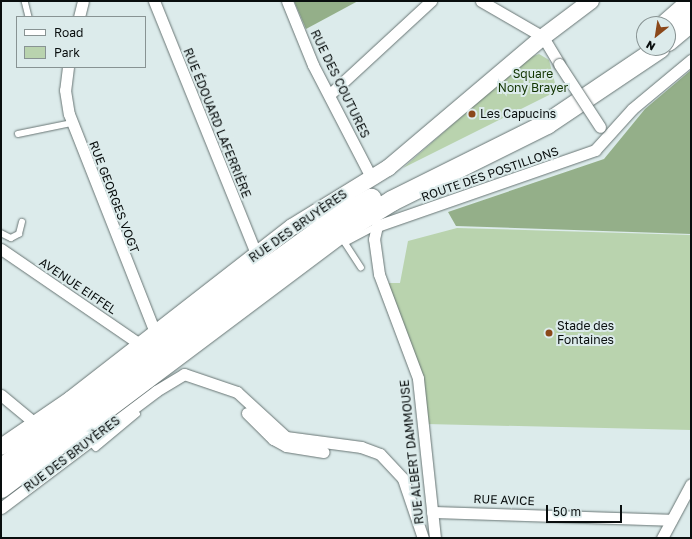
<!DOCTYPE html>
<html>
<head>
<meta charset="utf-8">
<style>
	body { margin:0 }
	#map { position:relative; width:692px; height:539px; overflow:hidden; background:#dcebeb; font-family:"Golos Text",sans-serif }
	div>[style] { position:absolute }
	.green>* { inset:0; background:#b9d3ae }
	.forest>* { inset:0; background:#94af89 }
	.roads { filter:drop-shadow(0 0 1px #687574) drop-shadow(0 0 1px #687574) }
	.lane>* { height:5.5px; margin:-2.75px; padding:0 2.75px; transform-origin:2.75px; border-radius:2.75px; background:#fff }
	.street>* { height:11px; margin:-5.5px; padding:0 5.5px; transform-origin:5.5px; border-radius:5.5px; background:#fff }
	.secondary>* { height:16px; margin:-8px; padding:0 8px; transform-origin:8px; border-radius:8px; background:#fff }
	.highway>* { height:20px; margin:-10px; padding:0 10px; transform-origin:10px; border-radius:10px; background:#fff }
	.bridges { filter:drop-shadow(0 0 1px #687574) drop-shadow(0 0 1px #687574) }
	.street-bridge>* { height:11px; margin:-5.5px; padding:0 5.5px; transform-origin:5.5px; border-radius:5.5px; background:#fff }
	.dots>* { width:11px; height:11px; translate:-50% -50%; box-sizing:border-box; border:2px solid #dcebeb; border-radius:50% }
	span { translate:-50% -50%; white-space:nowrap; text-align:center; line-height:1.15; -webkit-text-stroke:4px #dcebeb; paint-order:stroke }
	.park-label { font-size:12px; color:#113400 }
	.street-label { font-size:12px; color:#090e0e }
	.poi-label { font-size:12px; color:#090e0e }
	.left { translate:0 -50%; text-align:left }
	.frame { position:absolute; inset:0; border:2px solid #090e0e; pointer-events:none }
	.legend { position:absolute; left:16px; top:16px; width:130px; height:52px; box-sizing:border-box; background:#dcebeb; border:1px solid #889393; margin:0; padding:5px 7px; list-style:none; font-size:12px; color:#090e0e }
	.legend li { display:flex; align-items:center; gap:8px; height:20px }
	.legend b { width:20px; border:1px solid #889393 }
	.north { position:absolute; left:636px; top:16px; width:40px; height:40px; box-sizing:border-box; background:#dcebeb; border:1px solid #889393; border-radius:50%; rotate:210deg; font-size:11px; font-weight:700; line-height:16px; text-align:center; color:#090e0e }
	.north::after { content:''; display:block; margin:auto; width:14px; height:18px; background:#8b481a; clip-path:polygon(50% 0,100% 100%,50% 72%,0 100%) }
	.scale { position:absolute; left:546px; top:505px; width:76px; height:18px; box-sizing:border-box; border:2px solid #090e0e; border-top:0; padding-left:5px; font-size:12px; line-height:14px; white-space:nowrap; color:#090e0e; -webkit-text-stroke:3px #dcebeb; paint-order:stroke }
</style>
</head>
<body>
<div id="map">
	<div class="green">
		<div style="clip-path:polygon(539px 54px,549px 60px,557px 91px,403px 168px,528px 58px)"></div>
		<div style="clip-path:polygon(457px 228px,691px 235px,691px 430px,426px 424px,387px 283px,400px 283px,408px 241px)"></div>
	</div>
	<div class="forest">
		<div style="clip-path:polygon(294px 1px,358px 1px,306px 29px)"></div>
		<div style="clip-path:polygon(691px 70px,691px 234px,456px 226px,448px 212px,604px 159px,645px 109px)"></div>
	</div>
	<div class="roads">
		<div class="lane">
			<div style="left:25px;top:1px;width:16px;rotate:76deg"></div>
			<div style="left:18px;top:134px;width:55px;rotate:-11.5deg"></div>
			<div style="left:1px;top:233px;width:11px;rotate:27deg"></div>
			<div style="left:11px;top:238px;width:9px;rotate:-27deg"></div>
			<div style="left:19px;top:234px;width:12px;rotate:-76deg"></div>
			<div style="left:361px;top:268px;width:30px;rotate:-123deg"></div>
			<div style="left:345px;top:243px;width:36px;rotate:-28deg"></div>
			<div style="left:90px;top:441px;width:9px;rotate:49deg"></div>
			<div style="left:96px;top:448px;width:53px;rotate:-39.7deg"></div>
		</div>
		<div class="street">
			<div style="left:154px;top:1px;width:273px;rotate:68deg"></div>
			<div style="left:287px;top:1px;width:69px;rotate:67.9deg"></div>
			<div style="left:313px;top:65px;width:126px;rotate:62.6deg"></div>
			<div style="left:481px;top:1px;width:72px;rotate:30.1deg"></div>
			<div style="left:543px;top:37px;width:31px;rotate:59deg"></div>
			<div style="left:79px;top:17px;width:16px;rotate:-76deg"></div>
			<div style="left:68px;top:67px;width:23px;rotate:97deg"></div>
			<div style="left:65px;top:90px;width:24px;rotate:81deg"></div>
			<div style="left:69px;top:114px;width:234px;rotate:68.5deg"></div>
			<div style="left:329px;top:95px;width:139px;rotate:-42.7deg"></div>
			<div style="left:1px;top:249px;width:168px;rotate:34.4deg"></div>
			<div style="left:1px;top:395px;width:45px;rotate:39.6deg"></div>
			<div style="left:247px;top:413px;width:37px;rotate:45deg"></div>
			<div style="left:273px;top:439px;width:15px;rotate:28deg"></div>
			<div style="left:286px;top:446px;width:38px;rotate:9deg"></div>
			<div style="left:1px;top:508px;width:194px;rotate:-37deg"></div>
			<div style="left:156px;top:391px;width:33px;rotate:-31deg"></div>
			<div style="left:184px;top:374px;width:56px;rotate:18.8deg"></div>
			<div style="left:237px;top:392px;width:67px;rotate:42.6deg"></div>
			<div style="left:286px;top:437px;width:76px;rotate:7.6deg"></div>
			<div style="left:361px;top:447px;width:20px;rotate:20deg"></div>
			<div style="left:380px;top:454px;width:34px;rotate:47deg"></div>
			<div style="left:403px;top:479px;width:62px;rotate:71.3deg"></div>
			<div style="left:432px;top:512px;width:239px;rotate:1.9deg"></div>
			<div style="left:435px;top:538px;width:161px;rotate:-96.1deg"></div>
			<div style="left:418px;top:378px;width:111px;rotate:-110.6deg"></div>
			<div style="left:379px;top:274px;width:35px;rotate:-98deg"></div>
			<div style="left:374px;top:239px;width:13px;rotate:-77deg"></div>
			<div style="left:377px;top:226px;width:231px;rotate:-19.2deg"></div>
			<div style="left:595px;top:150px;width:55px;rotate:-47.9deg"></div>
			<div style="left:632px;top:109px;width:77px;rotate:-39.7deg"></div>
			<div style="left:662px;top:538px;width:61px;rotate:-61.8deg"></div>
		</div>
		<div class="secondary">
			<div style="left:1px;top:447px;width:85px;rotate:-34.4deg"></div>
			<div style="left:71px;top:399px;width:280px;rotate:-37.9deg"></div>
			<div style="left:292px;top:227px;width:113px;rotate:-31.6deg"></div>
			<div style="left:388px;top:168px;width:203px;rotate:-40.2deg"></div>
			<div style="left:543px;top:37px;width:60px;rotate:-36.9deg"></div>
		</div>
		<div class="highway">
			<div style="left:666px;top:24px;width:33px;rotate:-41deg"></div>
			<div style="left:668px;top:41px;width:30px;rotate:-40deg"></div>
			<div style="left:1px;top:469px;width:283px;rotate:-37.2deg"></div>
			<div style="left:226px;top:298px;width:133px;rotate:-35.8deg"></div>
			<div style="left:334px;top:220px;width:43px;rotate:-29.6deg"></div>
			<div style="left:1px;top:488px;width:426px;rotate:-36.9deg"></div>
			<div style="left:342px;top:232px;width:59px;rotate:-31.8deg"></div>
			<div style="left:392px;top:201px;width:173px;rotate:-26.4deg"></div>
			<div style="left:547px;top:124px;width:136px;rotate:-33.9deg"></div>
		</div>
	</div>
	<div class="bridges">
		<div class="street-bridge">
			<div style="left:559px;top:64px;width:75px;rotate:56.9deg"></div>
		</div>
	</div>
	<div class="dots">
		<div style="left:472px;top:114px;background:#8b481a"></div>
		<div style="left:549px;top:333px;background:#8b481a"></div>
	</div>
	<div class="park-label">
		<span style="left:533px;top:81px">Square<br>Nony Brayer</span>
	</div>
	<div class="street-label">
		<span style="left:340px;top:84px;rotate:64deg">RUE DES COUTURES</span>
		<span style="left:217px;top:123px;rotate:68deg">RUE ÉDOUARD LAFERRIÈRE</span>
		<span style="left:490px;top:174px;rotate:-19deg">ROUTE DES POSTILLONS</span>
		<span style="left:114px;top:197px;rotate:69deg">RUE GEORGES VOGT</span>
		<span style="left:298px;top:226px;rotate:-35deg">RUE DES BRUYÈRES</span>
		<span style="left:78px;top:286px;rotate:34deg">AVENUE EIFFEL</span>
		<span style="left:412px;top:452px;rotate:-96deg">RUE ALBERT DAMMOUSE</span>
		<span style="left:72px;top:454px;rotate:-37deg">RUE DES BRUYÈRES</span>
		<span style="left:504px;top:500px;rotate:2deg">RUE AVICE</span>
	</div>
	<div class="poi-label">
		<span class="left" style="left:480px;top:114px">Les Capucins</span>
		<span class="left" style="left:557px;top:333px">Stade des<br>Fontaines</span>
	</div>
	<div class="frame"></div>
	<ul class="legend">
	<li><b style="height:5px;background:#fff"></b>Road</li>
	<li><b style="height:11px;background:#b9d3ae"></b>Park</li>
	</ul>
	<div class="north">N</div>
	<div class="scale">50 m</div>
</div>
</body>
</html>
